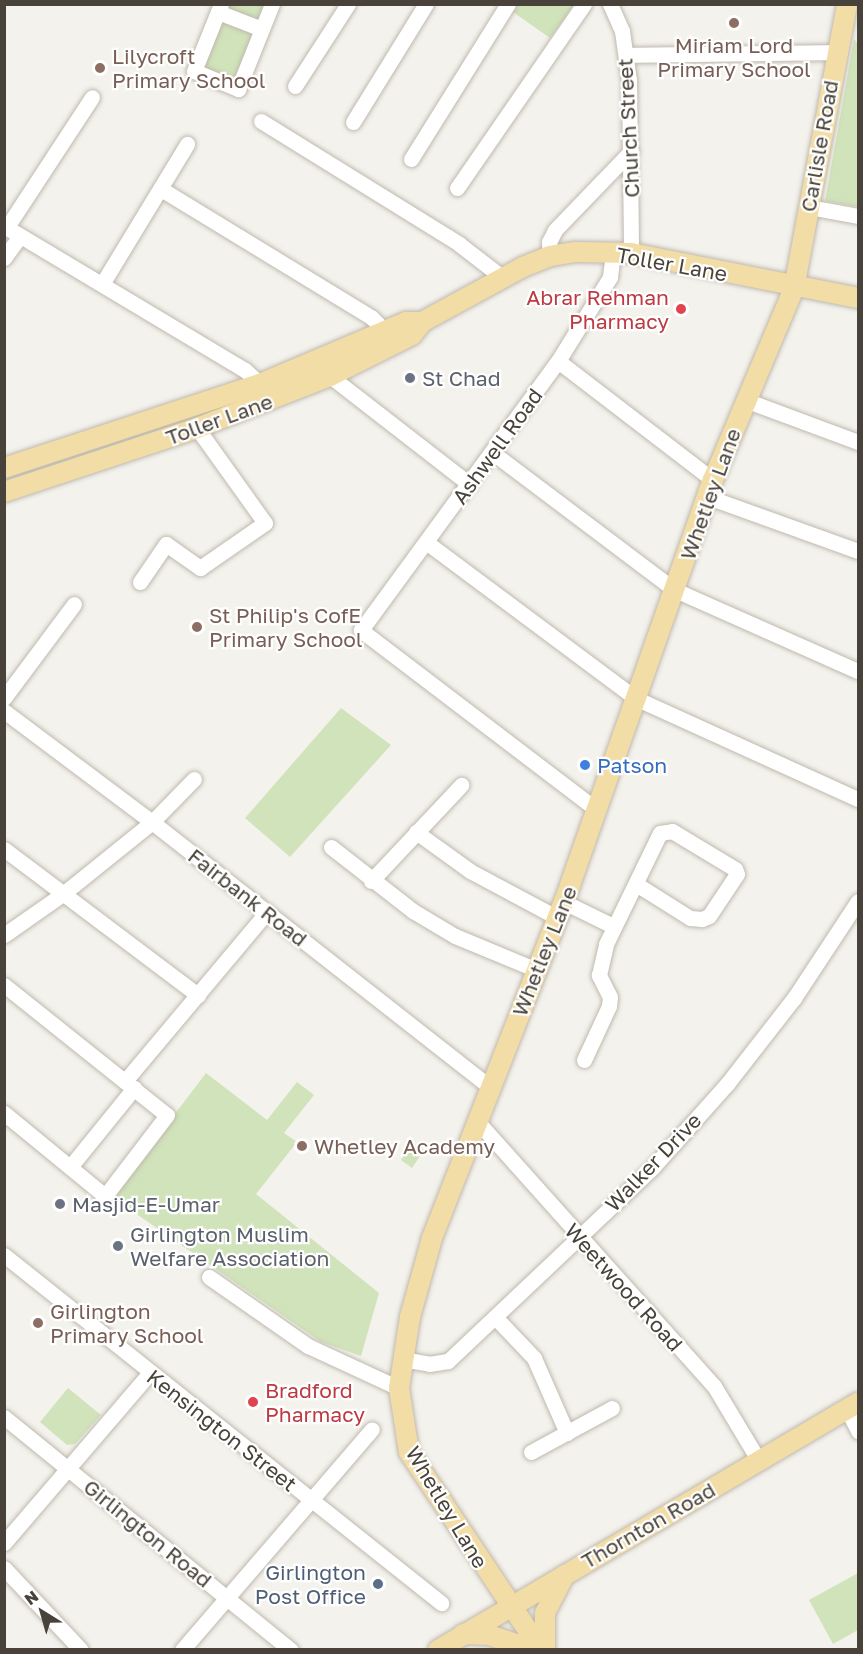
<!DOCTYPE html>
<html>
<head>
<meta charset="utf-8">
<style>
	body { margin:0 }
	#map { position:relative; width:863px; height:1654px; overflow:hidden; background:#f4f2ec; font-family:"Golos Text",sans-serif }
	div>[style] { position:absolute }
	.green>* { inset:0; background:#d1e3ba }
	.roads { filter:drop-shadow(0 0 2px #bfb9af) drop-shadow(0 0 2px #bfb9af) }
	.minor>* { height:15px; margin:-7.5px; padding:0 7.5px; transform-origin:7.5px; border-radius:7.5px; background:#fff }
	.major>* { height:20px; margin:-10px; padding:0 10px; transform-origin:10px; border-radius:10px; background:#f3dda6 }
	.dots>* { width:16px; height:16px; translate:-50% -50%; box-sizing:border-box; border:3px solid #fff; border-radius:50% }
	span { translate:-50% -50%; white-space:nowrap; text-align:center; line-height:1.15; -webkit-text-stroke:4.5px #fff; paint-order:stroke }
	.education-label { font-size:21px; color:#785e54 }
	.left { translate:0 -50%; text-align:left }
	.street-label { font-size:21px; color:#48423a }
	.health-label { font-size:21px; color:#be3a42 }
	.right { translate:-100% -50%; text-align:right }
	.worship-label { font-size:21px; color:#5b616d }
	.shop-label { font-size:21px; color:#366cbe }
	.service-label { font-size:21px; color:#4e5e75 }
	.frame { position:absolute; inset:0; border:6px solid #48423a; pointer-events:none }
	.north { position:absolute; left:12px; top:1582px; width:60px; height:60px; -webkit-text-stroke:4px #fff; paint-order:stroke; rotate:323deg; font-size:16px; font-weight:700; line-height:24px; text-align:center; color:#48423a }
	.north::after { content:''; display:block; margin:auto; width:21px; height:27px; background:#48423a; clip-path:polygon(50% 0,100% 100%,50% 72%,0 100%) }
</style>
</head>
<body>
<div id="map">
	<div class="green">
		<div style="clip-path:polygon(221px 5px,272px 5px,238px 89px,194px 71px)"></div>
		<div style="clip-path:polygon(518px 5px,518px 4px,574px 5px,550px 38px,513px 12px)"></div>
		<div style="clip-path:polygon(854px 39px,858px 44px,858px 207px,825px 201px)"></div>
		<div style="clip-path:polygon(341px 708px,391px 745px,290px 857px,245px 818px)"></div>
		<div style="clip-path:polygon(206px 1073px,267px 1120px,297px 1082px,314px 1095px,284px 1133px,297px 1142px,256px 1194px,379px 1293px,361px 1356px,321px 1342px,112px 1197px)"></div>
		<div style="clip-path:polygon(413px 1143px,424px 1150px,412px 1168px,401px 1160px)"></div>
		<div style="clip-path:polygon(68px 1388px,101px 1415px,75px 1444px,67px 1445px,40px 1422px)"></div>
		<div style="clip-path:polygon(858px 1573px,858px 1630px,833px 1644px,809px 1600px)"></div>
	</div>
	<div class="roads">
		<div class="minor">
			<div style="left:221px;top:4px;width:72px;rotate:111.9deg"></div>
			<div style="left:194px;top:71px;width:48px;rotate:22.2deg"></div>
			<div style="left:238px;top:89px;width:92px;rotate:-68.2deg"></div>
			<div style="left:610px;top:4px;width:30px;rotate:66deg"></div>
			<div style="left:622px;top:31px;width:49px;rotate:81.9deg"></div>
			<div style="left:629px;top:80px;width:173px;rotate:89.3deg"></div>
			<div style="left:218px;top:12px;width:47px;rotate:21.1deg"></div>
			<div style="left:626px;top:55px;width:210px;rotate:-0.8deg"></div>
			<div style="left:295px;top:86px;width:98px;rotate:-57.1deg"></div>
			<div style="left:261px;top:121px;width:233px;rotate:31.8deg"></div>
			<div style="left:459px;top:244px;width:56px;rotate:37.7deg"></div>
			<div style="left:353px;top:122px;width:139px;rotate:-58.3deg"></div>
			<div style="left:411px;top:159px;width:183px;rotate:-58deg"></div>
			<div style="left:457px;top:188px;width:224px;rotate:-55.4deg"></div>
			<div style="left:161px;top:189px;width:247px;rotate:31.4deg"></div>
			<div style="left:372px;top:318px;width:20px;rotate:45deg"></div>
			<div style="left:809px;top:207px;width:50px;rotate:10.4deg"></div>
			<div style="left:4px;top:226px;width:281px;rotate:30.9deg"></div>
			<div style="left:245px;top:370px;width:21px;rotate:43deg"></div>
			<div style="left:7px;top:227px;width:155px;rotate:-56.8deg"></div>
			<div style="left:550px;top:256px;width:14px;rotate:-94deg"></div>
			<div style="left:549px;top:242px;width:13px;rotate:-63deg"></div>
			<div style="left:555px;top:230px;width:110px;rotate:-46.1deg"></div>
			<div style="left:4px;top:258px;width:27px;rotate:-54deg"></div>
			<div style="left:102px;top:284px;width:164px;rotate:-58.7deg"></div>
			<div style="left:558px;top:361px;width:195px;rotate:37.5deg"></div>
			<div style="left:330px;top:376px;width:176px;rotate:37.8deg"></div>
			<div style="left:745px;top:400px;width:121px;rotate:20.4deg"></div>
			<div style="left:493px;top:453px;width:228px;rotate:37deg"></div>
			<div style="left:675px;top:590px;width:200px;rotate:23.9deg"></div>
			<div style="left:708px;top:497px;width:159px;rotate:19.8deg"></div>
			<div style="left:426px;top:542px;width:261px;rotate:36.7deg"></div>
			<div style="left:635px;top:698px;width:245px;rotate:24.4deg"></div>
			<div style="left:140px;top:582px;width:46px;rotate:-55.6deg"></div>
			<div style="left:166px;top:544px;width:42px;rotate:35.2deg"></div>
			<div style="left:200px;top:568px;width:79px;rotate:-34.7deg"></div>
			<div style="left:265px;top:523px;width:117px;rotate:-125.6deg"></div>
			<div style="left:4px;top:698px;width:117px;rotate:-53.3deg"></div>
			<div style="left:4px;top:711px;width:185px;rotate:36.9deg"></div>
			<div style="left:152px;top:822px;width:428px;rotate:38.1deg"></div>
			<div style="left:597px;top:810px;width:297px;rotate:-142.7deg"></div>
			<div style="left:361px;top:630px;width:333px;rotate:-53.8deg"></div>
			<div style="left:558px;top:361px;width:99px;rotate:-58.2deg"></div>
			<div style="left:610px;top:277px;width:25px;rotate:-83deg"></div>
			<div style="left:416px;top:832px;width:67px;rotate:35.8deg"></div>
			<div style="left:470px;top:871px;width:100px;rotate:28.1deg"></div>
			<div style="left:331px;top:847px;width:104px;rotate:38deg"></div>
			<div style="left:413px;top:911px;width:49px;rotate:30.8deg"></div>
			<div style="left:455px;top:936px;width:89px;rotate:22.5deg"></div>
			<div style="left:4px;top:849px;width:243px;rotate:37deg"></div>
			<div style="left:371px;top:881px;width:132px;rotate:-46.8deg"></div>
			<div style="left:564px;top:902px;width:55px;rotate:26.1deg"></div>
			<div style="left:4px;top:935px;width:73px;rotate:-35deg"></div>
			<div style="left:64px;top:893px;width:113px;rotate:-38.9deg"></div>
			<div style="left:152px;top:822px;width:60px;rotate:-45.7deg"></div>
			<div style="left:4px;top:985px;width:208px;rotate:38.6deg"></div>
			<div style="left:167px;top:1115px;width:102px;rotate:127.4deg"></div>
			<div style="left:105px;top:1196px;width:131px;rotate:-140.6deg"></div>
			<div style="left:584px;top:1060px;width:60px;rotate:-65.2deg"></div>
			<div style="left:609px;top:1006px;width:9px;rotate:-84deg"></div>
			<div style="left:610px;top:997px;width:25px;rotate:-117deg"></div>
			<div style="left:599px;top:975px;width:32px;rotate:-77deg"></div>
			<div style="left:606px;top:944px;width:123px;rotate:-64.1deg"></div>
			<div style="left:660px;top:833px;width:12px;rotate:-9deg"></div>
			<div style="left:672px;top:831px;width:74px;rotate:31.1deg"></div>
			<div style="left:735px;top:869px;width:5px;rotate:68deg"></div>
			<div style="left:737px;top:874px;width:50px;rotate:123.7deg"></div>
			<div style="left:709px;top:916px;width:8px;rotate:157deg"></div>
			<div style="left:702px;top:919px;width:12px;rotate:-175deg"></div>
			<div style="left:690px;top:918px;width:64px;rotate:-147.8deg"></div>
			<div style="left:125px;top:1081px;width:221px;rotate:-50deg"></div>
			<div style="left:477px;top:1121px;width:356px;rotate:48.2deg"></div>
			<div style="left:714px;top:1386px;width:87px;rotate:59deg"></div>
			<div style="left:70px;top:1167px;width:102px;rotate:-51deg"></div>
			<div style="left:4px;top:1255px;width:559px;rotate:38.53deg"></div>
			<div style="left:209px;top:1277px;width:121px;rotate:34.9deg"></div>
			<div style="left:308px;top:1346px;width:100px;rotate:24.8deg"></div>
			<div style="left:495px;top:1317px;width:57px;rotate:46.4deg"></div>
			<div style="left:534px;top:1358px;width:82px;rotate:66.3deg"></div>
			<div style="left:402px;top:1359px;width:27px;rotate:10deg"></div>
			<div style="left:429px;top:1364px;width:19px;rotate:-9deg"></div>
			<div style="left:448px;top:1361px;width:282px;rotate:-43.4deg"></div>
			<div style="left:653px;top:1167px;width:111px;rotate:-48.3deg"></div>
			<div style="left:727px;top:1084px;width:109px;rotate:-52.1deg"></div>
			<div style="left:794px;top:998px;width:116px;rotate:-56.6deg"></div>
			<div style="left:847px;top:1409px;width:25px;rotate:63deg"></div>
			<div style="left:4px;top:1417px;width:370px;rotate:39.1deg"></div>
			<div style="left:531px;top:1452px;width:92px;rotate:-28.5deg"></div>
			<div style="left:4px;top:1543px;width:223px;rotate:-49.4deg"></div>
			<div style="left:4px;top:1568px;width:112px;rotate:46.8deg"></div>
			<div style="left:182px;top:1650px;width:291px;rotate:-49.3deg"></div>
		</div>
		<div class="major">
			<div style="left:4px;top:468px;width:269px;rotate:-18.2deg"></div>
			<div style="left:260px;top:384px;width:159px;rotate:-23deg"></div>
			<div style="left:406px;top:322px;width:16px"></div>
			<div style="left:4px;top:492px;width:203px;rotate:-18.3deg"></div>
			<div style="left:197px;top:428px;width:143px;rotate:-21.4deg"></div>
			<div style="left:330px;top:376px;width:92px;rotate:-26.6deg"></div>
			<div style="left:412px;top:335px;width:16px;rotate:-52deg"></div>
			<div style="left:422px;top:322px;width:115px;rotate:-28.6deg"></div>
			<div style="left:523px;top:267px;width:29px;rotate:-22deg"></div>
			<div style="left:550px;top:256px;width:26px;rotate:-9deg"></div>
			<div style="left:576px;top:252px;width:55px;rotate:1deg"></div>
			<div style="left:631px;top:253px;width:231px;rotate:11.2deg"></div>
			<div style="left:463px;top:1634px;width:26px;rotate:2deg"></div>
			<div style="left:489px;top:1635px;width:47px;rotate:18.4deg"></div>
			<div style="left:438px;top:1650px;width:487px;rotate:-30.5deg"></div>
			<div style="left:541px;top:1650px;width:238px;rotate:-123.7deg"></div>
			<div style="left:409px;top:1452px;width:65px;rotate:-98.9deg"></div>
			<div style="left:399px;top:1388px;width:72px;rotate:-81.2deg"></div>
			<div style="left:410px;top:1317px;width:82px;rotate:-74.4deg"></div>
			<div style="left:432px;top:1238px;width:379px;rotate:-68.6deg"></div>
			<div style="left:570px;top:885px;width:430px;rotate:-70.6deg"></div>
			<div style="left:713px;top:480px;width:208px;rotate:-67.1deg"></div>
			<div style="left:794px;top:288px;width:289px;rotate:-79.4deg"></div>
			<div style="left:545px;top:1650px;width:37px;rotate:-90deg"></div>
			<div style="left:545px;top:1613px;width:42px;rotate:-62.8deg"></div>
		</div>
	</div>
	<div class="dots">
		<div style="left:734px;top:23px;background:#8d6e63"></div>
		<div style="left:100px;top:68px;background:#8d6e63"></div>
		<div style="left:681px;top:309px;background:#e0444e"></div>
		<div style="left:410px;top:378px;background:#6b7280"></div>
		<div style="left:197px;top:627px;background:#8d6e63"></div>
		<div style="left:585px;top:765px;background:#3f7fe0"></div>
		<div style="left:302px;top:1146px;background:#8d6e63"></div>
		<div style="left:60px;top:1204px;background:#6b7280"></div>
		<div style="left:118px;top:1246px;background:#6b7280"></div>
		<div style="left:38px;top:1323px;background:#8d6e63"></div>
		<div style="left:253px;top:1402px;background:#e0444e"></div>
		<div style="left:378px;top:1584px;background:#5c6f8a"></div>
	</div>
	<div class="education-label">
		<span style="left:734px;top:57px">Miriam Lord<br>Primary School</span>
		<span class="left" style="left:112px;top:68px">Lilycroft<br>Primary School</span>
		<span class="left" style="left:209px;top:627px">St Philip's CofE<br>Primary School</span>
		<span class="left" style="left:314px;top:1146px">Whetley Academy</span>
		<span class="left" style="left:50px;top:1323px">Girlington<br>Primary School</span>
	</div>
	<div class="street-label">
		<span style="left:628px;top:128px;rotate:-93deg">Church Street</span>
		<span style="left:819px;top:146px;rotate:-80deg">Carlisle Road</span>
		<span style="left:672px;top:264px;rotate:10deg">Toller Lane</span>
		<span style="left:219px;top:419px;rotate:-20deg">Toller Lane</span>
		<span style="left:497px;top:446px;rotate:-54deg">Ashwell Road</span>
		<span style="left:710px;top:494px;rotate:-70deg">Whetley Lane</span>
		<span style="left:248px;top:897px;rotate:38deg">Fairbank Road</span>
		<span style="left:544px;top:951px;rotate:-68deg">Whetley Lane</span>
		<span style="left:653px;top:1162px;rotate:-46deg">Walker Drive</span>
		<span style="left:624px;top:1287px;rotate:48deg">Weetwood Road</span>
		<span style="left:222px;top:1430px;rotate:38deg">Kensington Street</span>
		<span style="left:447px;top:1507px;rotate:59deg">Whetley Lane</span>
		<span style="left:648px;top:1525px;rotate:-30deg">Thornton Road</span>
		<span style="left:148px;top:1533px;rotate:39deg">Girlington Road</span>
	</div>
	<div class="health-label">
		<span class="right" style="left:669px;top:309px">Abrar Rehman<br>Pharmacy</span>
		<span class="left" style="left:265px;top:1402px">Bradford<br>Pharmacy</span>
	</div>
	<div class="worship-label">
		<span class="left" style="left:422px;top:378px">St Chad</span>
		<span class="left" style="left:72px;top:1204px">Masjid-E-Umar</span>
		<span class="left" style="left:130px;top:1246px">Girlington Muslim<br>Welfare Association</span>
	</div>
	<div class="shop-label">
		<span class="left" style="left:597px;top:765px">Patson</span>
	</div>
	<div class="service-label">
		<span class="right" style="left:366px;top:1584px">Girlington<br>Post Office</span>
	</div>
	<div class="frame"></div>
	<div class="north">N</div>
</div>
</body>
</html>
